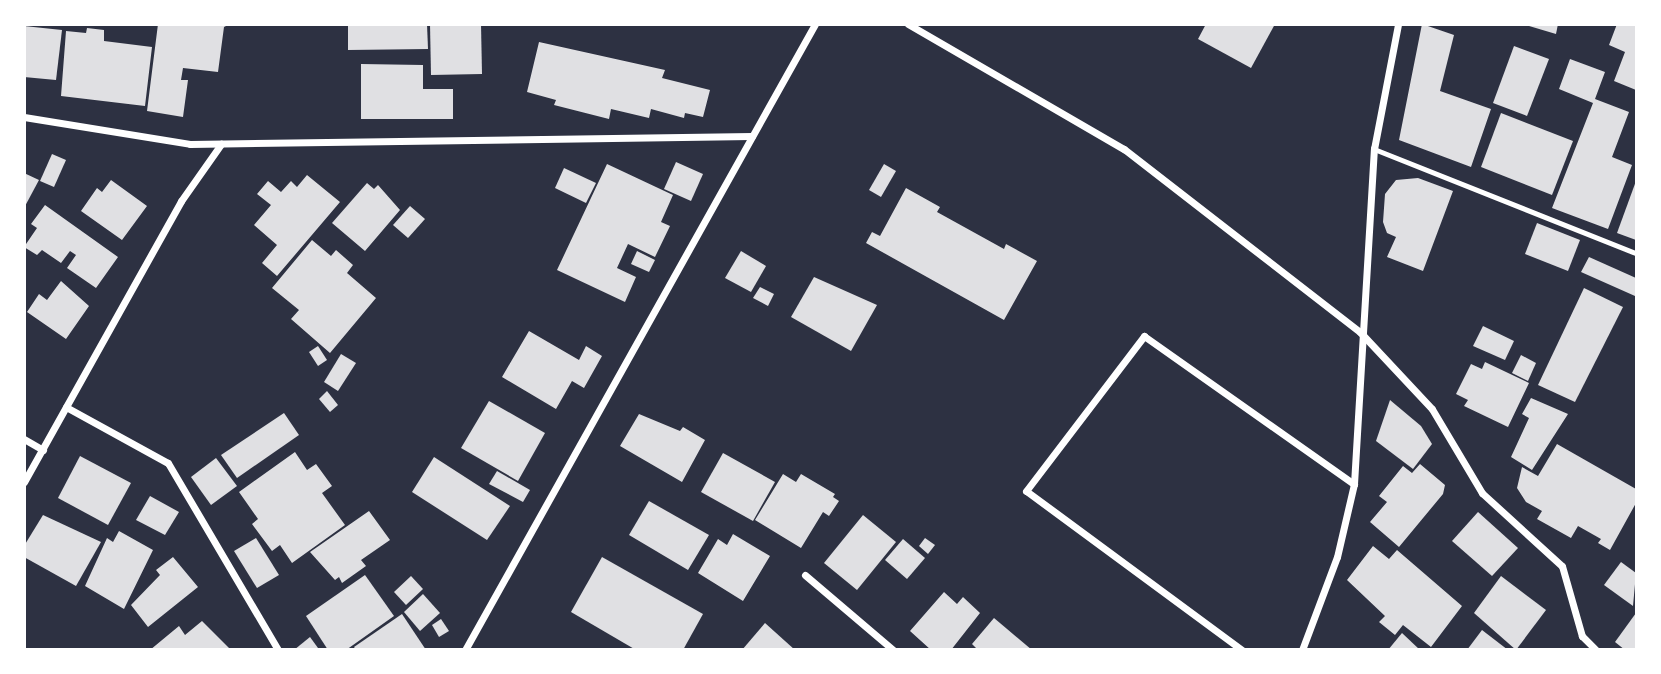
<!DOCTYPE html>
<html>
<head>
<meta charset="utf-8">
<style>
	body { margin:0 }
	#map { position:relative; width:1661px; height:674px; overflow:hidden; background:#2d3142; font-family:Lora,serif }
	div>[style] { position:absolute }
	.building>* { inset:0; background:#e0e0e3 }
	.service>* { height:5px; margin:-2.5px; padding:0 2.5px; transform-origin:2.5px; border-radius:2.5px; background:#fff }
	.minor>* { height:7px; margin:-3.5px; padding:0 3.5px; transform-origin:3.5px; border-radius:3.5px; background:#fff }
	span { translate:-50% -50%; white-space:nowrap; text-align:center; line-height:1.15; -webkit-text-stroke:5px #fff; paint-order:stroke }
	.frame { position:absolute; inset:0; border:26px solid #fff; pointer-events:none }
</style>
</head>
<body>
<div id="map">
	<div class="building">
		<div style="clip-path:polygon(158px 24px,230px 24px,224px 27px,218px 72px,183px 68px,181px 80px,188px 80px,183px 117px,147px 111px)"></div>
		<div style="clip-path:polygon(348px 24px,427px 24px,428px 49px,348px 50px)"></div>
		<div style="clip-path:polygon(430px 24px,481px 24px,482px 74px,431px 75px)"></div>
		<div style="clip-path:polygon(1206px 24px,1275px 24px,1251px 68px,1198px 39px)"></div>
		<div style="clip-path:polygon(1422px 24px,1454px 35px,1440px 91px,1491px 109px,1471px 167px,1399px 140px)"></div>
		<div style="clip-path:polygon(1522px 24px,1558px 24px,1556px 34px)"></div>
		<div style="clip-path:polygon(1617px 24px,1636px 24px,1636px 90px,1614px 81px,1625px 52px,1609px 45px)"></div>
		<div style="clip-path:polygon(24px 26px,62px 30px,56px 80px,24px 77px)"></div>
		<div style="clip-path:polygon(87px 28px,104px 30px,104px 41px,152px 47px,145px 106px,61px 96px,66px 31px,86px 33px)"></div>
		<div style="clip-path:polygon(539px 42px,665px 70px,662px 78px,710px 90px,703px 117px,685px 113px,684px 118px,651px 109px,649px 118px,611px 109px,609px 119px,554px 105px,556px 100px,527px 92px)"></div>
		<div style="clip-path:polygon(1514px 46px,1549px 59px,1527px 116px,1493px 103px)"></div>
		<div style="clip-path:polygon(1570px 59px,1605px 72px,1595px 99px,1629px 112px,1612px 157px,1632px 165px,1608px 229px,1552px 208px,1593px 103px,1559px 89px)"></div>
		<div style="clip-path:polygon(361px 64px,423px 65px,423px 89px,453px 89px,453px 119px,361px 119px)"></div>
		<div style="clip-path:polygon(1501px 113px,1573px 141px,1552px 195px,1481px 167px)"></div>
		<div style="clip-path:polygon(52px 154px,66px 160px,54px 187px,40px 181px)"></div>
		<div style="clip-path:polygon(676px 162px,703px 174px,691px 201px,664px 189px)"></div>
		<div style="clip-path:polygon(607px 164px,673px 195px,661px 222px,670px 226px,655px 257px,628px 244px,617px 268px,636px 277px,625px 302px,557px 270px)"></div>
		<div style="clip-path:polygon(884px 164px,896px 171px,881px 197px,869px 190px)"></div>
		<div style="clip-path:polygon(564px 168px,596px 183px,586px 203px,555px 188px)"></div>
		<div style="clip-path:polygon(24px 173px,39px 180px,24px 208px)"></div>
		<div style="clip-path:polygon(307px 175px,340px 202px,277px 276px,262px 263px,277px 245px,254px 225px,271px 205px,257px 194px,268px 181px,281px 192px,291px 181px,297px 187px)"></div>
		<div style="clip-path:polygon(1418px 178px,1453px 191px,1423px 271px,1387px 257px,1396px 237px,1387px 233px,1383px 222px,1385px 194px,1396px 180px)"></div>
		<div style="clip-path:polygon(111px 180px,147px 206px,122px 240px,81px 211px,97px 188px,102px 192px)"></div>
		<div style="clip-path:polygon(1636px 181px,1636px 240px,1617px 233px)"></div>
		<div style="clip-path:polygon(367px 183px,374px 189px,378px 185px,400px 210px,365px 251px,332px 223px)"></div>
		<div style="clip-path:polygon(906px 188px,940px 207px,937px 212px,1004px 249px,1006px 244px,1037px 261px,1004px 320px,866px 243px,872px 232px,880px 236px)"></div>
		<div style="clip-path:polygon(45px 205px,118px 257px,96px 288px,67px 268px,76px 255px,70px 251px,61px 263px,42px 250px,37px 255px,24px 247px,37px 228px,31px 224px)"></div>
		<div style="clip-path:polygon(410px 206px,425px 219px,408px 238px,393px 225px)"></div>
		<div style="clip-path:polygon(1537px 223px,1580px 240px,1568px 271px,1525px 254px)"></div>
		<div style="clip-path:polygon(312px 240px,331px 256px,336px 250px,353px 265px,347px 273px,376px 298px,330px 353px,291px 319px,299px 310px,272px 288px)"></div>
		<div style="clip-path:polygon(637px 251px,655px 260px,649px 272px,631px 264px)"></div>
		<div style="clip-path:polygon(741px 251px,766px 266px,751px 292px,725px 278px)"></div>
		<div style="clip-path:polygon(1589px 257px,1636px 278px,1635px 296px,1581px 272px)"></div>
		<div style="clip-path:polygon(814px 277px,877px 305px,851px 351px,791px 317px)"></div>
		<div style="clip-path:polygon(61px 281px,89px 306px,66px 339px,27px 312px,39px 294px,47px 300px)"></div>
		<div style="clip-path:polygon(760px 287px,774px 294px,768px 306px,753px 298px)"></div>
		<div style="clip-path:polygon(1584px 288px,1623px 307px,1575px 402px,1538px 385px)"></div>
		<div style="clip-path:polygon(1483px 326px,1514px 341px,1505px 360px,1473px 346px)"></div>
		<div style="clip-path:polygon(529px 331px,579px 360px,586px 346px,602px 356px,584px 388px,572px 381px,556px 409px,502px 377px)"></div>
		<div style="clip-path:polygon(318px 346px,327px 360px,318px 366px,309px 352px)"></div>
		<div style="clip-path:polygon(341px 354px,356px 363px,338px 391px,324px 382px)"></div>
		<div style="clip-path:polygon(1521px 355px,1536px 363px,1528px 381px,1512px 373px)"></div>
		<div style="clip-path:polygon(1485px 362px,1529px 383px,1508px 427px,1464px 406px,1468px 400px,1456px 394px,1471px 364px,1482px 369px)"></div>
		<div style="clip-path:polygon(327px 391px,338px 405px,330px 412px,319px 399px)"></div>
		<div style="clip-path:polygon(1531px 398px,1568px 414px,1532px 470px,1511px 457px,1529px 418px,1522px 414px)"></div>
		<div style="clip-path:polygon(1390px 400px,1421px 426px,1432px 444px,1413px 469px,1376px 441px)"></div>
		<div style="clip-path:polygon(489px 401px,545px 433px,518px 481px,461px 448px)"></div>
		<div style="clip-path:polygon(284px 413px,299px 435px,237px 478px,221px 455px)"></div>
		<div style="clip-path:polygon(639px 414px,680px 431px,683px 427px,705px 440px,682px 482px,620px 446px)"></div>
		<div style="clip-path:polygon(1557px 444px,1636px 489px,1636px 503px,1610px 550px,1598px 543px,1601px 539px,1578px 526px,1571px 538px,1537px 519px,1542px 511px,1526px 502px,1517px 488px,1522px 467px,1538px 476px)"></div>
		<div style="clip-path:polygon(295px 452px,307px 470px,316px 464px,332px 486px,322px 493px,345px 525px,292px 563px,280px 545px,272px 551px,252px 524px,258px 519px,239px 492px)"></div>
		<div style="clip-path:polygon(723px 453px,775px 482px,753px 521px,701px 492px)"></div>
		<div style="clip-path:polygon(80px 456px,131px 483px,108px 525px,58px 498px)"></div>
		<div style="clip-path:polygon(434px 457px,510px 506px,487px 540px,412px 492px)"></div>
		<div style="clip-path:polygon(216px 458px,237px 486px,211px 505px,191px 477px)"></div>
		<div style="clip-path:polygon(1420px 464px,1445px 485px,1443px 494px,1399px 547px,1370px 522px,1387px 502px,1379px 496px,1403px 466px,1412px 473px)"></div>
		<div style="clip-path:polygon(497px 471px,530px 490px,523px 502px,489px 484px)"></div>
		<div style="clip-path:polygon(783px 474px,796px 482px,801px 474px,835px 494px,833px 497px,839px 501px,829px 516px,823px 512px,801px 548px,755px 520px)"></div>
		<div style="clip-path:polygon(150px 496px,179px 512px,165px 535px,136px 520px)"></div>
		<div style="clip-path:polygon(649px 501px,709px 535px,688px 570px,629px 535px)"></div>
		<div style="clip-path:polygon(369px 511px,390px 540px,361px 560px,366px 566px,342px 583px,339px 577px,335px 580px,310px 552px)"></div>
		<div style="clip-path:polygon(1478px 512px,1518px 548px,1492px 576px,1452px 541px)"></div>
		<div style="clip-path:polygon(43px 515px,101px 542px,76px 586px,24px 557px,24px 546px)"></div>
		<div style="clip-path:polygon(863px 515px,896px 542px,857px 590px,824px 563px)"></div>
		<div style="clip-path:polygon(119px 531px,153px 550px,124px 609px,85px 586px,107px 538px,113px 542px)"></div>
		<div style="clip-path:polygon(733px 534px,770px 556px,743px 601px,698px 573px,718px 539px,727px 545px)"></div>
		<div style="clip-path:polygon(256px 538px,279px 575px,257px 588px,234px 551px)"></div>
		<div style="clip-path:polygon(925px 538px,935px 545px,928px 554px,919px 546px)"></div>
		<div style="clip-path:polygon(903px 539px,925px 558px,907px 579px,885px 560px)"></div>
		<div style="clip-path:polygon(1373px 546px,1389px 559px,1397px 550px,1462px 606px,1431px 647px,1403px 625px,1395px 635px,1379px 622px,1385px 616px,1347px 580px)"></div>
		<div style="clip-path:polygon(173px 557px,198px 587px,148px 627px,131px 605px,160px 575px,156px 570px)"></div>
		<div style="clip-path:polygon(602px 557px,703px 614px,683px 650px,636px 650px,571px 612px)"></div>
		<div style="clip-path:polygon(1621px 562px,1636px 573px,1633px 606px,1604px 585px)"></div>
		<div style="clip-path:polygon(365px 575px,394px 616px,346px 650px,328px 650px,306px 616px)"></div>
		<div style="clip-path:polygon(411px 576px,423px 589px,406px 605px,394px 592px)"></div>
		<div style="clip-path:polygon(1501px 576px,1546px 610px,1516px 650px,1474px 613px)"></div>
		<div style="clip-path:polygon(944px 592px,957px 604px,963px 597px,980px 613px,951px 650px,931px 650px,910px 631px)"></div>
		<div style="clip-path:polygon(423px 594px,440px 613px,420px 631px,404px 612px)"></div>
		<div style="clip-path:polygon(1636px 613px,1636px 650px,1625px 650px,1615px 642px)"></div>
		<div style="clip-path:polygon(402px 614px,426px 650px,356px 650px,354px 647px)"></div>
		<div style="clip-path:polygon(994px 618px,1032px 650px,978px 650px,972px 644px)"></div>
		<div style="clip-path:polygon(441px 619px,449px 631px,439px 637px,432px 625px)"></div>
		<div style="clip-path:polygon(202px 621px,231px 650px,150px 650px,179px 626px,185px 635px)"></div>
		<div style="clip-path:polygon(765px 623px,795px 650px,742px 650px)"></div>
		<div style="clip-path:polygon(1482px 630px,1508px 650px,1467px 650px)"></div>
		<div style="clip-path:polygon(1402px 633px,1420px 650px,1388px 650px)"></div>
		<div style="clip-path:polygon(310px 637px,318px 648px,294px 650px)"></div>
	</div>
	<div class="service">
		<div style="left:1374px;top:149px;width:282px;rotate:21.7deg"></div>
	</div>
	<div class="minor">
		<div style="left:908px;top:24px;width:250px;rotate:30.1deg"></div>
		<div style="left:1124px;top:149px;width:299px;rotate:37.8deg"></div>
		<div style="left:1360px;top:332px;width:105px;rotate:46.9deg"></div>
		<div style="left:1432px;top:409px;width:98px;rotate:59.2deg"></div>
		<div style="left:1482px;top:493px;width:108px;rotate:42.4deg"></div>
		<div style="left:1562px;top:566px;width:73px;rotate:74.1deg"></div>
		<div style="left:1582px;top:636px;width:20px;rotate:45deg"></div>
		<div style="left:24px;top:117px;width:168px;rotate:9.2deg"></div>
		<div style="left:190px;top:144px;width:562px;rotate:-0.82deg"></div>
		<div style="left:66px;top:407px;width:116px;rotate:28.8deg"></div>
		<div style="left:168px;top:463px;width:217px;rotate:59.5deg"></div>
		<div style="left:24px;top:439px;width:22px;rotate:30deg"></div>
		<div style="left:24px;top:482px;width:322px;rotate:-60.8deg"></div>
		<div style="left:181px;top:201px;width:70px;rotate:-54.9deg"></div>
		<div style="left:805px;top:575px;width:116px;rotate:40.4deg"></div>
		<div style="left:465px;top:650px;width:717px;rotate:-60.79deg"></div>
		<div style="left:1242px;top:650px;width:268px;rotate:-143.6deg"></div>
		<div style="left:1026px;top:491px;width:195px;rotate:-52.7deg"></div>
		<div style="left:1144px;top:336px;width:257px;rotate:35.2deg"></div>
		<div style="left:1302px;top:650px;width:99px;rotate:-69.4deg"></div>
		<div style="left:1337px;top:557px;width:75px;rotate:-76.9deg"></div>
		<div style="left:1354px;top:484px;width:336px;rotate:-86.6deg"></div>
		<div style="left:1374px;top:149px;width:127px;rotate:-79.1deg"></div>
	</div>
	<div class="frame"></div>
</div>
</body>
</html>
